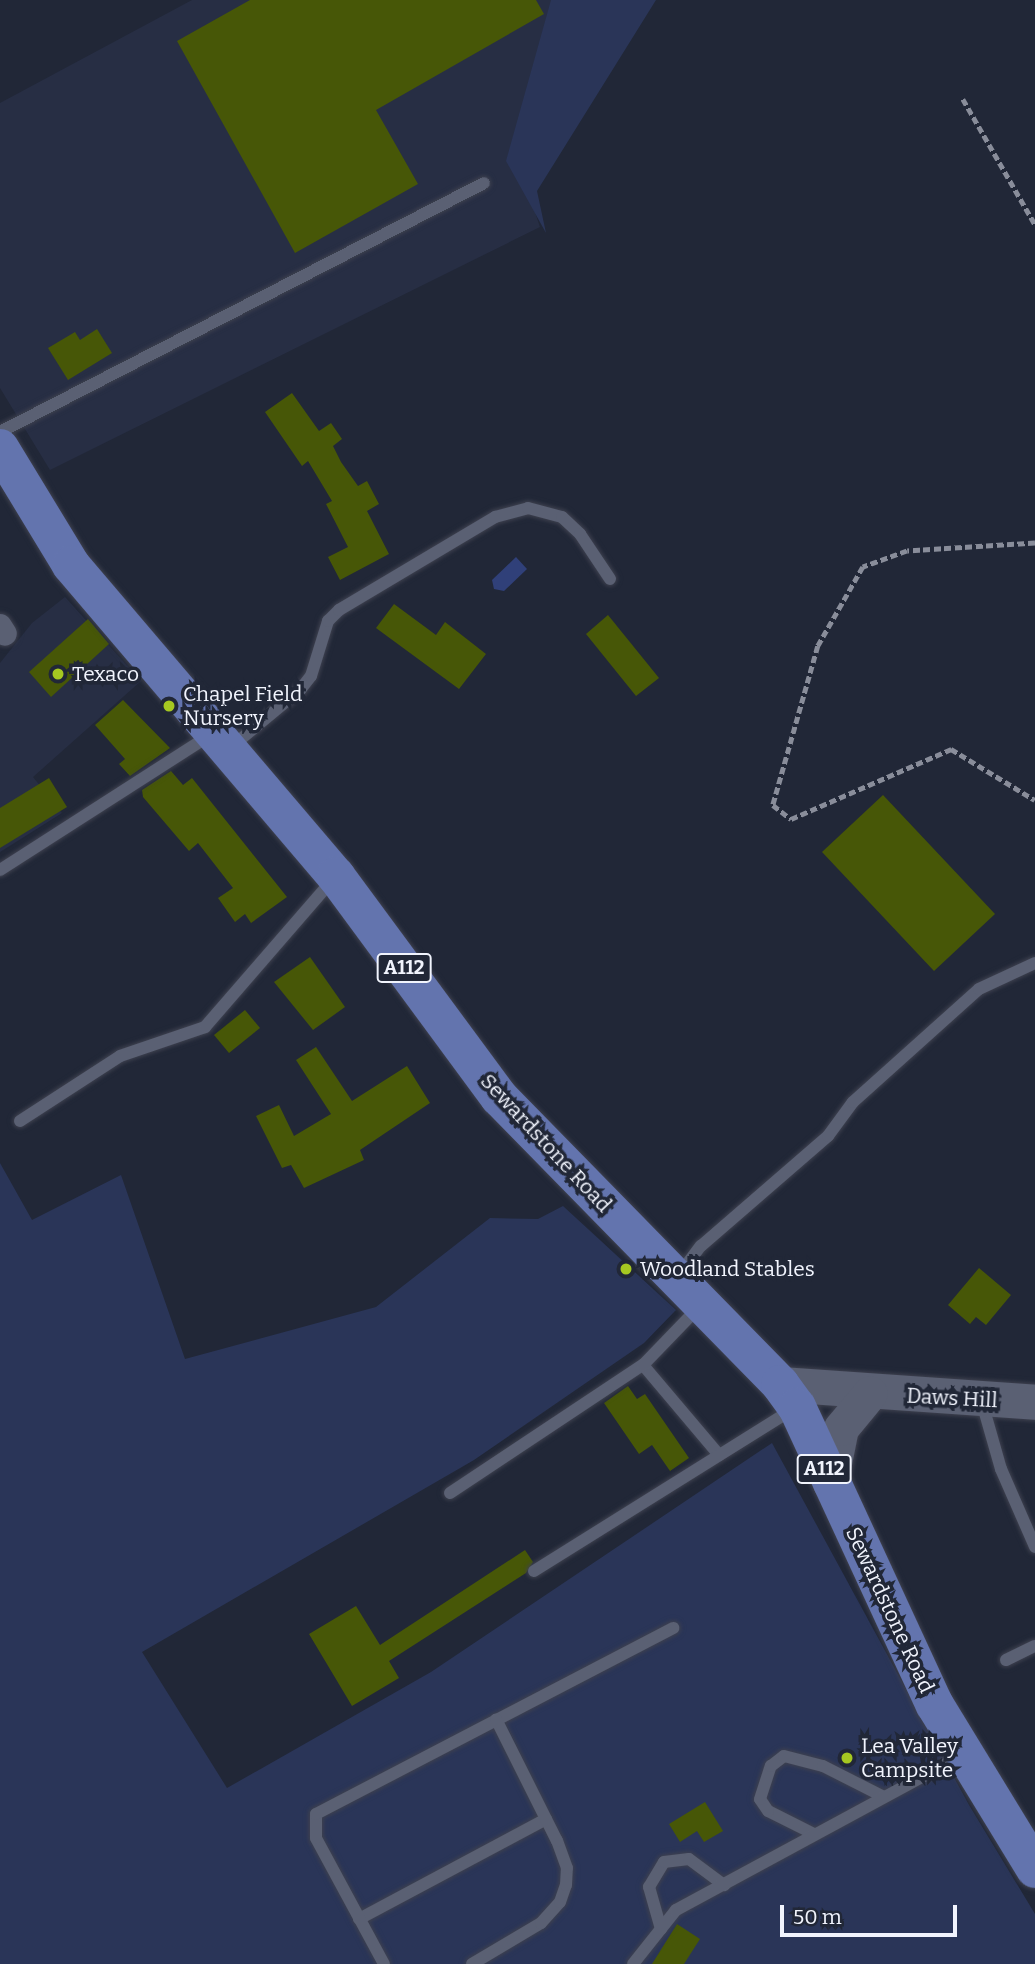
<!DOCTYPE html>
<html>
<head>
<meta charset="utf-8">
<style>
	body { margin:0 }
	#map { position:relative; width:1035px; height:1964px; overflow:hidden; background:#212737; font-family:Bitter,serif }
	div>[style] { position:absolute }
	.built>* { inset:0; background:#272e44 }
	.green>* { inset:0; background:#2a3558 }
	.water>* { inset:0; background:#304079 }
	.building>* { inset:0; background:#475707 }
	.path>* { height:4.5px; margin-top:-2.25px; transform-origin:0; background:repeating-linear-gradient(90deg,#898d9a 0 7px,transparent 0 10.5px) }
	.roads { filter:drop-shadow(0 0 2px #3e414f) drop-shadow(0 0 2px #3e414f) }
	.lane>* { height:12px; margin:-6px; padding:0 6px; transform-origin:6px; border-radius:6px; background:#5a6073 }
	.street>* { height:24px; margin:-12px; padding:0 12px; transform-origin:12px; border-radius:12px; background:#5a6073 }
	.secondary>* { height:35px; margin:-17.5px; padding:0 17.5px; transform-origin:17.5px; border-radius:17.5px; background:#5a6073 }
	.primary>* { height:38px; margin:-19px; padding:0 19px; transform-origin:19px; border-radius:19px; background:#6374ae }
	.dots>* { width:19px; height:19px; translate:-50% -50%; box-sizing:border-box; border:4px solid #212737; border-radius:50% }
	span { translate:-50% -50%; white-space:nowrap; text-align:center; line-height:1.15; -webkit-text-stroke:7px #212737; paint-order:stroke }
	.shield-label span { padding:2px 5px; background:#212737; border:2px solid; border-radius:5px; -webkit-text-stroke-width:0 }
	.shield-label { font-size:19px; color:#f1f4fd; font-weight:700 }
	.poi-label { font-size:21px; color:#f1f4fd }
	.left { translate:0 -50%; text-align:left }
	.street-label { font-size:21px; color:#f1f4fd }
	.scale { position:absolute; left:780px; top:1905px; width:177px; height:32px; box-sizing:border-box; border:4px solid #f1f4fd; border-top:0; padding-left:9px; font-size:21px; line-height:24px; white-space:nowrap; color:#f1f4fd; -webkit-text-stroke:5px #212737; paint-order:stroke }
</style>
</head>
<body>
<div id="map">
	<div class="built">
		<div style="clip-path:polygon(192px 0,553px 0,523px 176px,540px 227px,50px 470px,0 388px,0 103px)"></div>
		<div style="clip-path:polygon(65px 597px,141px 681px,33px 777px,62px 813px,0 852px,0 663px,32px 623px)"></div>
	</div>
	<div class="green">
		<div style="clip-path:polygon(551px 0,656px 0,537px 191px,546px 233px,506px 161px)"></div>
		<div style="clip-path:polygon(0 1163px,32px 1220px,121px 1175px,185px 1359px,376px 1307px,490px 1218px,538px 1219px,563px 1206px,676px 1310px,644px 1343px,474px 1460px,142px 1652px,227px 1788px,431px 1672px,772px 1443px,969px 1805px,1035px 1914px,1035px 1964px,0 1964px)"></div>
	</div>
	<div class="water">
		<div style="clip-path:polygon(516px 557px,527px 569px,504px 591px,494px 589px,492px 580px)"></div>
	</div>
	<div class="building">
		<div style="clip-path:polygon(250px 0,536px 0,544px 14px,376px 110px,418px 184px,295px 253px,177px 41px)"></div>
		<div style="clip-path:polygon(97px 329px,112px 353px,68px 380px,48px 348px,75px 332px,80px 340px)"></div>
		<div style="clip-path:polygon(292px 393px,319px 431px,331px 423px,342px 439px,333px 446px,341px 462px,358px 486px,367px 481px,379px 504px,367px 511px,389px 554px,340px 580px,328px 557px,348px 547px,326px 504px,332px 501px,308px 461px,302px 466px,265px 412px)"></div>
		<div style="clip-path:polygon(394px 604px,436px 635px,445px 622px,486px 654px,459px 689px,376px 628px)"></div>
		<div style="clip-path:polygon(608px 615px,659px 678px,636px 696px,586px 634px)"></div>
		<div style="clip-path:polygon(88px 619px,109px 644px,51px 697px,29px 672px)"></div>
		<div style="clip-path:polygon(123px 700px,170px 748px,130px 776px,119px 764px,125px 759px,95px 725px)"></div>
		<div style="clip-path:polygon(171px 771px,183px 785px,192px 778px,287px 897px,251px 923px,245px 914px,235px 922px,218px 898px,233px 888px,198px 843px,189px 851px,143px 797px,142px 790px)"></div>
		<div style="clip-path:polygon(49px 778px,67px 807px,0 848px,0 808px)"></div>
		<div style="clip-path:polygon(883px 795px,995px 914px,934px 971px,822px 852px)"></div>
		<div style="clip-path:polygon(310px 957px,345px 1007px,313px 1030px,274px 982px)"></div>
		<div style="clip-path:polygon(245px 1010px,260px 1028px,229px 1053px,214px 1035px)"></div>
		<div style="clip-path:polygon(316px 1047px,352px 1101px,407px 1066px,430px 1103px,360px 1150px,364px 1160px,304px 1188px,291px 1165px,282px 1168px,256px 1116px,279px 1105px,294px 1136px,331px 1114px,296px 1060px)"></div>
		<div style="clip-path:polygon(979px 1268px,1011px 1295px,986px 1325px,976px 1317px,970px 1324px,948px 1305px)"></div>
		<div style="clip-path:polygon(628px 1386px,637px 1399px,645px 1394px,689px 1458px,670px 1471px,652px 1445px,639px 1454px,604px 1403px)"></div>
		<div style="clip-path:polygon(525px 1550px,533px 1562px,526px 1573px,389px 1661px,399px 1678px,352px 1706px,309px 1634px,356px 1606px,380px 1645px)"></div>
		<div style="clip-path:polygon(705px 1802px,723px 1831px,704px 1842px,697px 1831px,680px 1842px,669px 1824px)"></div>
		<div style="clip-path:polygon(677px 1924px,700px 1939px,684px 1964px,652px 1964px)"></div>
	</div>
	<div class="path">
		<div style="left:963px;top:99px;width:144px;rotate:60.1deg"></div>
		<div style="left:1035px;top:543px;width:128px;rotate:176.4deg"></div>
		<div style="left:907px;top:551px;width:47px;rotate:160deg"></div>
		<div style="left:863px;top:567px;width:91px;rotate:119.7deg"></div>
		<div style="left:818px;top:646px;width:165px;rotate:105.8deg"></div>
		<div style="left:773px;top:805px;width:23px;rotate:38deg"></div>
		<div style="left:791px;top:819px;width:175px;rotate:-23.6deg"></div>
		<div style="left:951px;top:749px;width:98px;rotate:31.3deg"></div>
	</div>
	<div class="roads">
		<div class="lane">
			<div style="left:0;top:432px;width:544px;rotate:-27.22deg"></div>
			<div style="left:230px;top:748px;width:91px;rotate:-39.6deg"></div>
			<div style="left:300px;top:690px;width:18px;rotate:-52deg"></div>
			<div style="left:311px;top:676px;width:58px;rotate:-72.8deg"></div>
			<div style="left:328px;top:621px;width:16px;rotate:-45deg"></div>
			<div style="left:339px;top:610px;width:182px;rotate:-30.8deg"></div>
			<div style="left:495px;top:517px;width:34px;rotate:-15deg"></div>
			<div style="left:528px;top:508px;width:35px;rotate:15deg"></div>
			<div style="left:562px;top:517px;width:25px;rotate:43deg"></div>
			<div style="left:580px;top:534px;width:54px;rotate:56.3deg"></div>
			<div style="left:0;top:870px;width:252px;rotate:-32.7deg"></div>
			<div style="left:20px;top:1121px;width:119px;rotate:-33deg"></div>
			<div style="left:120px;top:1056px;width:90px;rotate:-18.8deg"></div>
			<div style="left:205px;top:1027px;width:197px;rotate:-49.1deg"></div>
			<div style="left:678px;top:1276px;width:38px;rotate:-53deg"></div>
			<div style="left:701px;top:1246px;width:168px;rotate:-40.9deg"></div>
			<div style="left:828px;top:1136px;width:42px;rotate:-53.7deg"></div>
			<div style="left:853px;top:1102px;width:169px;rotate:-41.9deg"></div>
			<div style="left:979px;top:989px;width:62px;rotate:-24.9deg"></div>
			<div style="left:643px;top:1365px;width:118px;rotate:49.8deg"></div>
			<div style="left:981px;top:1399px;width:73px;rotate:74.1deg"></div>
			<div style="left:1001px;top:1469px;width:85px;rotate:66.4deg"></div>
			<div style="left:450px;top:1493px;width:232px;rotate:-33.6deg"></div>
			<div style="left:643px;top:1365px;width:81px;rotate:-46deg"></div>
			<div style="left:534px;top:1571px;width:304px;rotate:-32deg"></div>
			<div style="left:1006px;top:1660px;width:32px;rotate:-26deg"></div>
			<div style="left:814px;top:1834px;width:51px;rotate:-153.4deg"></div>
			<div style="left:768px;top:1811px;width:14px;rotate:-124deg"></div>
			<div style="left:760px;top:1799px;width:35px;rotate:-72deg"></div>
			<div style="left:771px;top:1766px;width:16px;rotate:-38deg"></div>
			<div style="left:784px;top:1756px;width:40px;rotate:14.4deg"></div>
			<div style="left:823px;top:1766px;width:68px;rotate:26.9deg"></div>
			<div style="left:359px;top:1919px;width:212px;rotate:-28.1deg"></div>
			<div style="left:661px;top:1929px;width:44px;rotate:-105.9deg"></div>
			<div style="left:649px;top:1887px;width:29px;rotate:-59deg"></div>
			<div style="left:664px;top:1862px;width:25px;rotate:-7deg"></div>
			<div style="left:689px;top:1859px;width:44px;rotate:36.6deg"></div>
			<div style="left:384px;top:1964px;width:143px;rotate:-118.4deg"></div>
			<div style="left:316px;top:1838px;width:24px;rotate:-90deg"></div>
			<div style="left:316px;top:1814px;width:403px;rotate:-27.5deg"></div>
			<div style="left:472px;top:1964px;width:80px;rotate:-30.7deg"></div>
			<div style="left:541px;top:1923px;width:28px;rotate:-48deg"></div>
			<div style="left:560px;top:1902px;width:18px;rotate:-71deg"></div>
			<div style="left:566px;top:1885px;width:17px;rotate:-87deg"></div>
			<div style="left:567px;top:1868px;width:29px;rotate:-110deg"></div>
			<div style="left:557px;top:1841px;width:136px;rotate:-116.6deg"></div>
			<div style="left:633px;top:1964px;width:69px;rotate:-51.5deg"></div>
			<div style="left:676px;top:1910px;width:326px;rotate:-28.4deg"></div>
		</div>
		<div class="street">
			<div style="left:0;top:626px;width:9px;rotate:58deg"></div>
		</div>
		<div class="secondary">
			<div style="left:780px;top:1384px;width:256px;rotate:4deg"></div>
			<div style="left:830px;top:1483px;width:56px;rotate:-78.7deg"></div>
			<div style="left:841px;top:1428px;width:45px;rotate:-50.4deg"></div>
		</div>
		<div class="primary">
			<div style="left:0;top:448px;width:137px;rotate:58.7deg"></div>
			<div style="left:71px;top:565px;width:409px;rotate:49.6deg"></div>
			<div style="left:336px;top:876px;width:275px;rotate:53.6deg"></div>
			<div style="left:499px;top:1097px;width:402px;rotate:45.6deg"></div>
			<div style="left:780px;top:1384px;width:29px;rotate:54deg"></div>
			<div style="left:797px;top:1407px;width:328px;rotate:65.2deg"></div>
			<div style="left:935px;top:1705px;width:192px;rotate:58.6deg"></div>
		</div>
	</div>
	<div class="dots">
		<div style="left:58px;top:674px;background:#a6c821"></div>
		<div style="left:169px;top:706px;background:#a6c821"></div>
		<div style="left:626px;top:1269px;background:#a6c821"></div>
		<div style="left:847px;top:1758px;background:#a6c821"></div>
	</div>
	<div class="shield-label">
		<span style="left:404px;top:968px">A112</span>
		<span style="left:824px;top:1469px">A112</span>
	</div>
	<div class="poi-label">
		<span class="left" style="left:72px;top:674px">Texaco</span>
		<span class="left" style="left:183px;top:706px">Chapel Field<br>Nursery</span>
		<span class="left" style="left:640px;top:1269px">Woodland Stables</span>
		<span class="left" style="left:861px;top:1758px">Lea Valley<br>Campsite</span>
	</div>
	<div class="street-label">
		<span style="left:546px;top:1143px;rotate:47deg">Sewardstone Road</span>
		<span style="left:952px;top:1398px;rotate:3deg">Daws Hill</span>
		<span style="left:890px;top:1610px;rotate:65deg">Sewardstone Road</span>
	</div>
	<div class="scale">50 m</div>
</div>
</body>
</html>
